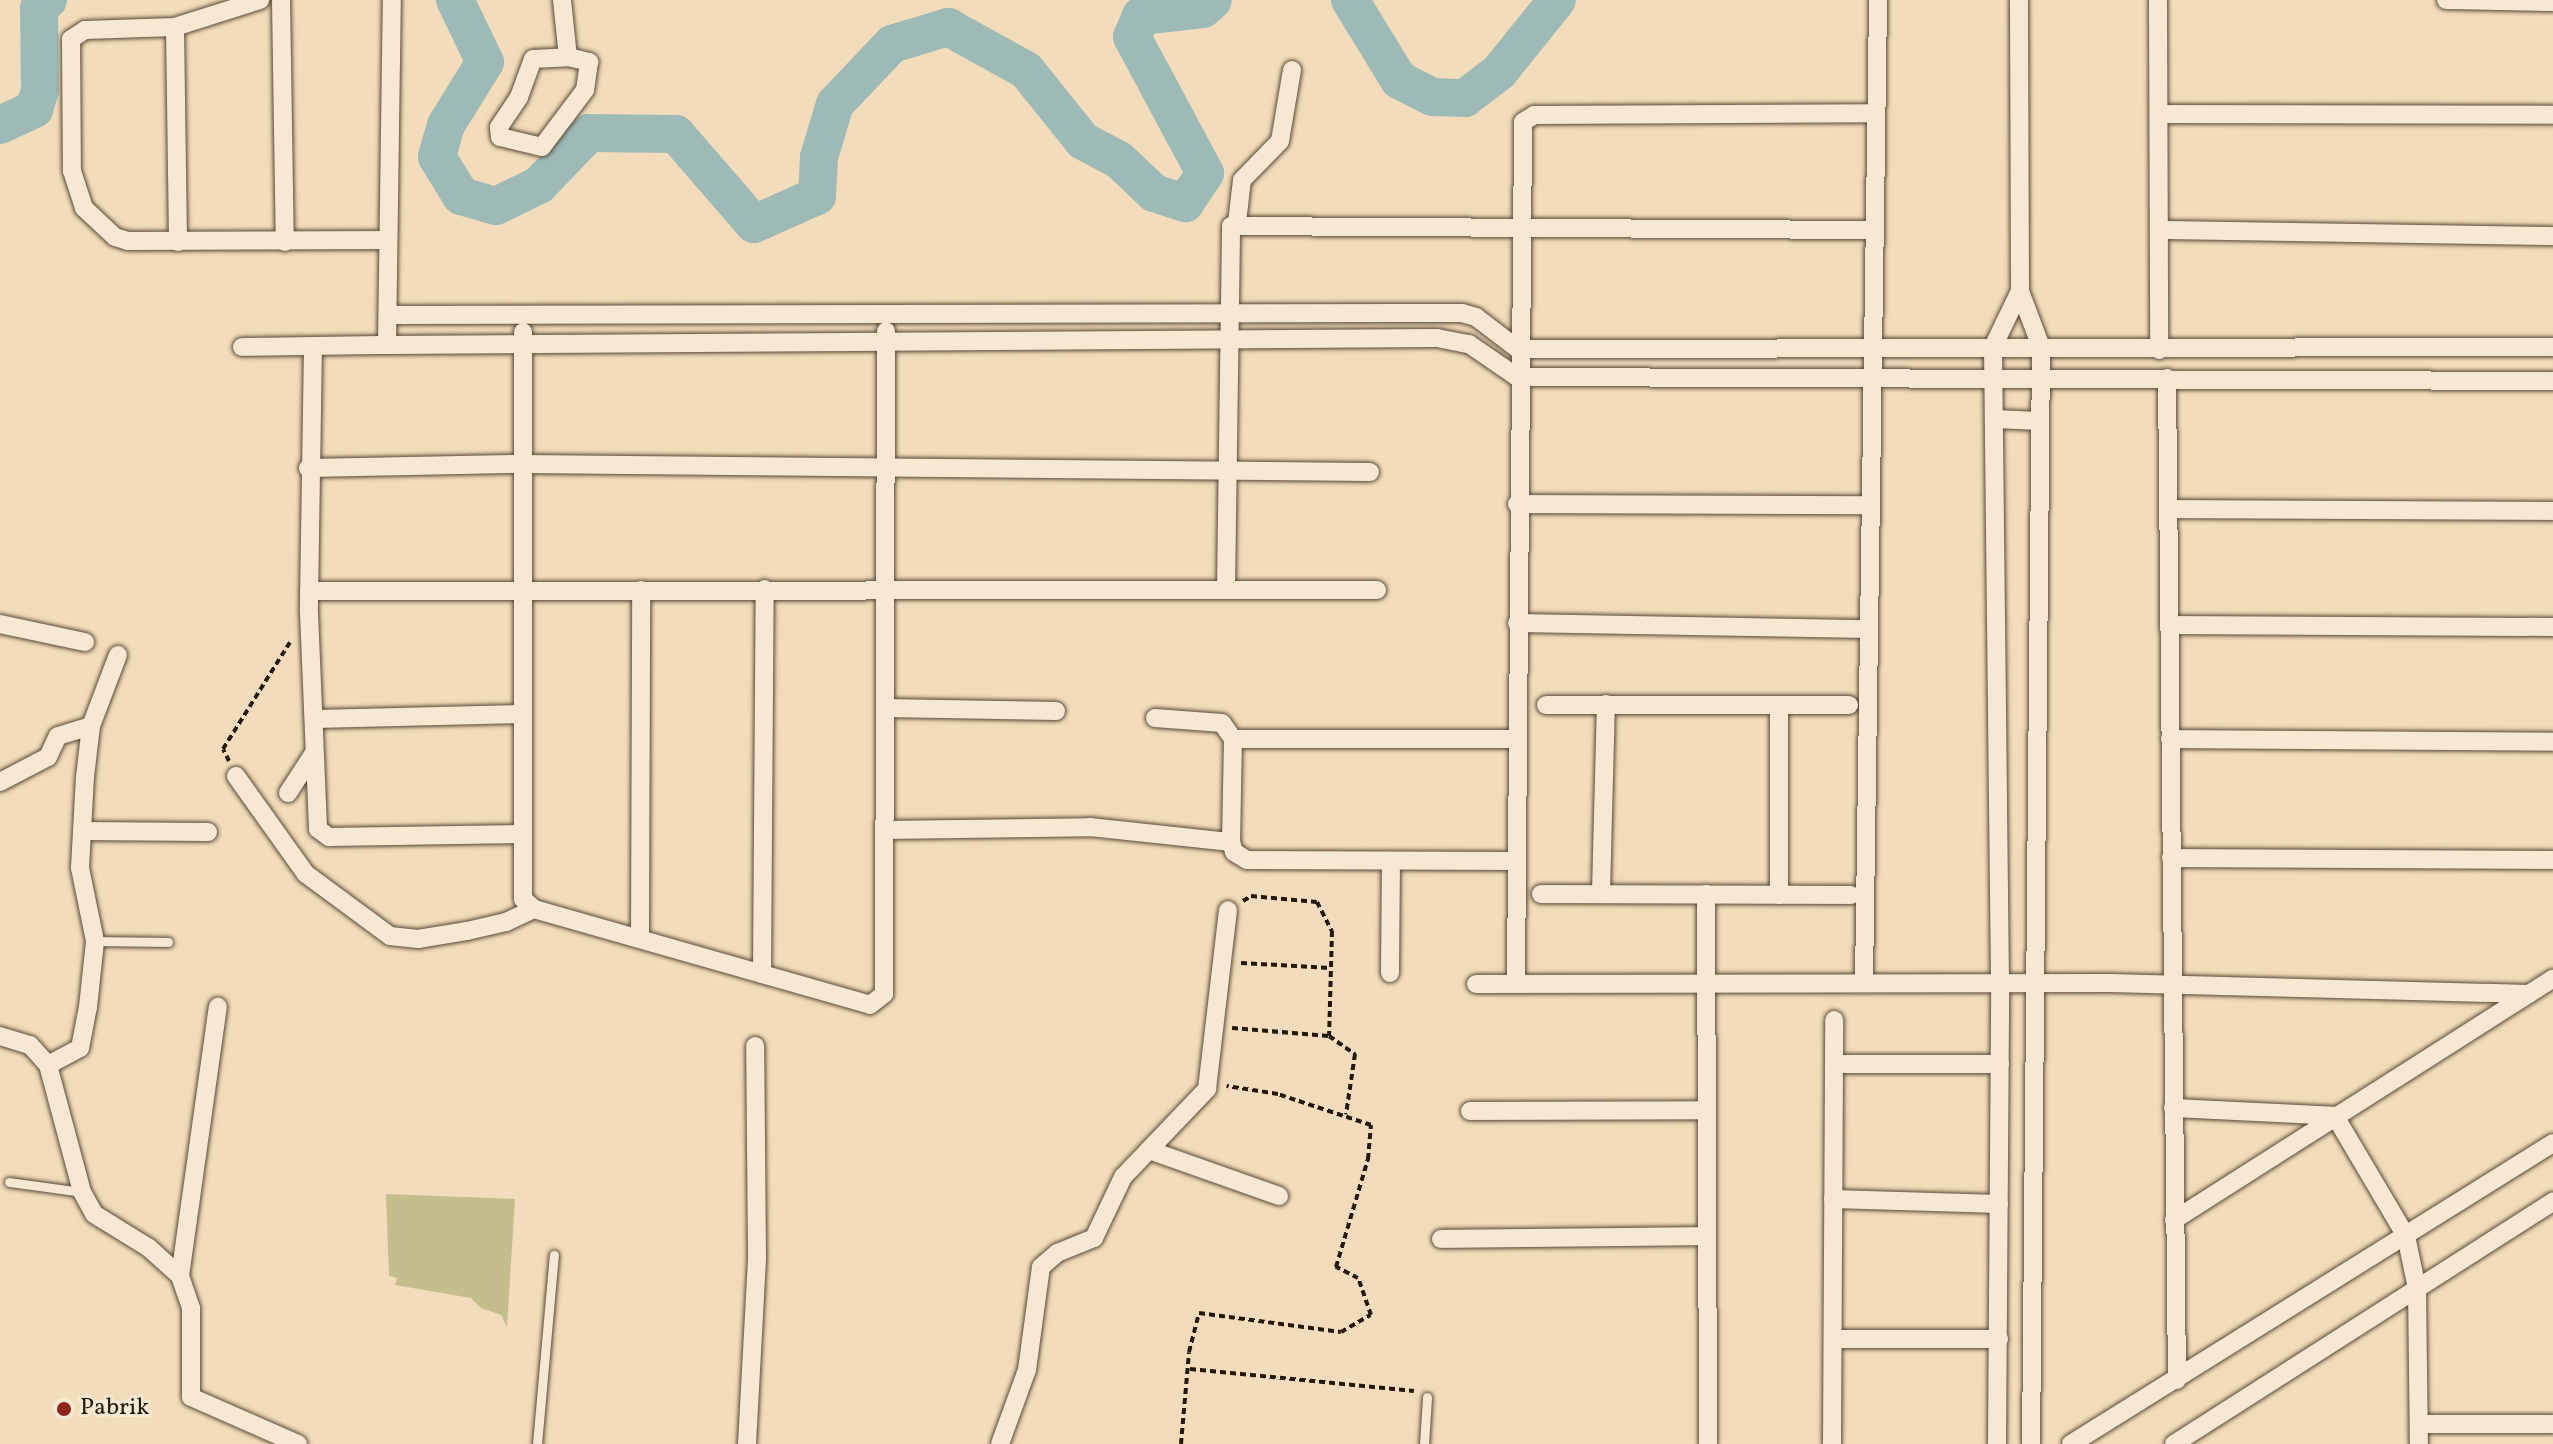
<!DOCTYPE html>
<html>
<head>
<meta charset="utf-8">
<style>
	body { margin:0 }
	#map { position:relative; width:2553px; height:1444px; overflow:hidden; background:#f3dcbb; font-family:Vollkorn,serif }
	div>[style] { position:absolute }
	.green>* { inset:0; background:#c3be8b }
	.river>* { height:38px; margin:-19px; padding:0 19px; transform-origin:19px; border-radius:19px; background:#9dbab7 }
	.path>* { height:4px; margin-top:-2px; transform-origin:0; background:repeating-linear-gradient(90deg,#24180a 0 6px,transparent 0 10px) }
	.roads { filter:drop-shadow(0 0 2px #584936) drop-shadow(0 0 2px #584936) }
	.service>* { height:9px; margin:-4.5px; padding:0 4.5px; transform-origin:4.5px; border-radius:4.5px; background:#f7e8d3 }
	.minor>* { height:18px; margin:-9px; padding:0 9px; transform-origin:9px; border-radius:9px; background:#f7e8d3 }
	.dots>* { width:22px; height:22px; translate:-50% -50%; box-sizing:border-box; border:4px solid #f7e8d3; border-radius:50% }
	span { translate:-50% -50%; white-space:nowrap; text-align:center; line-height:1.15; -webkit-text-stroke:6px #f7e8d3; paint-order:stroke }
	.poi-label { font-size:24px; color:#24180a }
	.left { translate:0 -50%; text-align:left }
</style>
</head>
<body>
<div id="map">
	<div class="green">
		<div style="clip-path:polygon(386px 1194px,515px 1199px,507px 1327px,501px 1315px,481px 1308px,471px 1298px,395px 1285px,397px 1278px,389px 1276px)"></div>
	</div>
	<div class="river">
		<div style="left:455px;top:0;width:69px;rotate:64.2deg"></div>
		<div style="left:485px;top:62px;width:74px;rotate:121.8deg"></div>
		<div style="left:446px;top:125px;width:33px;rotate:106deg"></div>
		<div style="left:437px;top:157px;width:46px;rotate:58.4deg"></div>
		<div style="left:461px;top:196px;width:36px;rotate:16deg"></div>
		<div style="left:496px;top:206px;width:48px;rotate:-26deg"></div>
		<div style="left:539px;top:185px;width:72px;rotate:-46.1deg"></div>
		<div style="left:589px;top:133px;width:87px;rotate:0.7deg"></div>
		<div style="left:676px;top:134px;width:119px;rotate:49.1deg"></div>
		<div style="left:754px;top:224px;width:69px;rotate:-24deg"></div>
		<div style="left:817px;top:196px;width:39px;rotate:-87deg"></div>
		<div style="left:819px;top:157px;width:55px;rotate:-73.2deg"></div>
		<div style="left:835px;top:104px;width:83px;rotate:-46.5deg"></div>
		<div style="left:892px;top:44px;width:59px;rotate:-16.9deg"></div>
		<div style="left:948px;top:27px;width:89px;rotate:28.9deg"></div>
		<div style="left:1026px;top:70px;width:91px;rotate:51.2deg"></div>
		<div style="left:1083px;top:141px;width:41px;rotate:27.8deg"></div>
		<div style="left:1119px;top:160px;width:48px;rotate:43.3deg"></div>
		<div style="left:1154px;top:193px;width:33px;rotate:18deg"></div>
		<div style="left:1185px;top:203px;width:36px;rotate:-56deg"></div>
		<div style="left:1205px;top:173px;width:154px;rotate:-118.2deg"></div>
		<div style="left:1132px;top:37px;width:23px;rotate:-67deg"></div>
		<div style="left:1141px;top:16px;width:62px;rotate:-6.4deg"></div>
		<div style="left:1203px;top:9px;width:13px;rotate:-42deg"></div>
		<div style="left:1350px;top:0;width:94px;rotate:58.5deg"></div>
		<div style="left:1399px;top:80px;width:38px;rotate:27deg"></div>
		<div style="left:1433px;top:97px;width:32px;rotate:2deg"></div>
		<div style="left:1465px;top:98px;width:43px;rotate:-37.4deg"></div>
		<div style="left:1499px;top:72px;width:92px;rotate:-51.1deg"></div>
		<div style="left:0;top:125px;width:38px;rotate:-25deg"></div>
		<div style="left:34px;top:109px;width:20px;rotate:-72deg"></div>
		<div style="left:40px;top:90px;width:82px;rotate:-90.7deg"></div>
		<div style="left:39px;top:8px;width:12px;rotate:-42deg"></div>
	</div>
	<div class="path">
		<div style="left:229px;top:761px;width:13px;rotate:-117deg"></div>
		<div style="left:223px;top:749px;width:126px;rotate:-57.9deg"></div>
		<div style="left:1243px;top:901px;width:9px;rotate:-32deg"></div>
		<div style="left:1251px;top:896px;width:66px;rotate:5.2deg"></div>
		<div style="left:1317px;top:902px;width:33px;rotate:63deg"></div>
		<div style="left:1332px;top:931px;width:105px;rotate:91.6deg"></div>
		<div style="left:1329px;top:1036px;width:32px;rotate:35deg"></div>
		<div style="left:1355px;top:1054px;width:61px;rotate:98.5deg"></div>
		<div style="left:1241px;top:963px;width:89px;rotate:3.2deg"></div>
		<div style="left:1232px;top:1028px;width:97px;rotate:4.7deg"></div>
		<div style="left:1190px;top:1369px;width:225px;rotate:5.6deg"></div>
		<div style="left:1181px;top:1444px;width:92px;rotate:-85deg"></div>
		<div style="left:1189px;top:1352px;width:40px;rotate:-75.6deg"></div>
		<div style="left:1199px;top:1313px;width:143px;rotate:7.6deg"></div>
		<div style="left:1341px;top:1332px;width:34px;rotate:-30deg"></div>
		<div style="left:1371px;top:1315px;width:39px;rotate:-109deg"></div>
		<div style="left:1358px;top:1278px;width:25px;rotate:-153deg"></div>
		<div style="left:1336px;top:1267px;width:113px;rotate:-73.5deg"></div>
		<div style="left:1368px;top:1159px;width:34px;rotate:-85deg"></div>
		<div style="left:1371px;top:1125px;width:98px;rotate:-161.6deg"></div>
		<div style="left:1278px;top:1094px;width:52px;rotate:-171.1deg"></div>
	</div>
	<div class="roads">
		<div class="service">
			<div style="left:95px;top:941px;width:73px;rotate:0.8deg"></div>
			<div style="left:9px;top:1182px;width:74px;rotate:7.8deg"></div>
			<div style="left:537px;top:1444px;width:190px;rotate:-84.9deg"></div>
			<div style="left:1424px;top:1444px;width:47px;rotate:-86.3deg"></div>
		</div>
		<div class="minor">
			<div style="left:260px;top:0;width:89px;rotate:162.4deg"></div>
			<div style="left:175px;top:27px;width:90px;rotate:178.1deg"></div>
			<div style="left:85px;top:30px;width:17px;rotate:147deg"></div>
			<div style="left:71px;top:39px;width:132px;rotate:89.6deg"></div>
			<div style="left:72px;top:171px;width:39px;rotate:72deg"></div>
			<div style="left:84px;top:208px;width:42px;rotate:43.1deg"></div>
			<div style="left:115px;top:237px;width:14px;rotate:17deg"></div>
			<div style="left:128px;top:241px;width:258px;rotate:-0.2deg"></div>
			<div style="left:281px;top:0;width:242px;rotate:89.1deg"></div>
			<div style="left:562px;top:0;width:57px;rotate:84deg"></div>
			<div style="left:568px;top:57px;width:22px;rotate:13deg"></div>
			<div style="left:589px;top:62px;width:28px;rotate:98deg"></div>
			<div style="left:585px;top:90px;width:71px;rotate:127deg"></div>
			<div style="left:542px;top:147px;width:43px;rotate:-166.6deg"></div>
			<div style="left:500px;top:137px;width:10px;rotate:-96deg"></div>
			<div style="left:499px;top:127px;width:36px;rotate:-56deg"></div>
			<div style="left:519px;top:97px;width:40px;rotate:-69.8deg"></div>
			<div style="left:533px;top:59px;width:35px;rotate:-3deg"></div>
			<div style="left:2158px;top:0;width:350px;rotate:89.8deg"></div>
			<div style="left:2446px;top:0;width:107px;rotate:1.1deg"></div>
			<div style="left:175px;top:27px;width:215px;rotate:89.2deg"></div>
			<div style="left:2159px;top:114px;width:394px;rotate:0.1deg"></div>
			<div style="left:1237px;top:223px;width:43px;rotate:-83.4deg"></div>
			<div style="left:1242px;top:180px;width:54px;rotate:-45.7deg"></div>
			<div style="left:1280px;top:141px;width:72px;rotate:-80.4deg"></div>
			<div style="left:2159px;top:230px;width:394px;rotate:0.9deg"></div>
			<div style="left:2020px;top:291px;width:60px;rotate:69.4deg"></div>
			<div style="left:2041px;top:347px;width:1097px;rotate:90.52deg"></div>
			<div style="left:388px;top:315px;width:1074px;rotate:-0.11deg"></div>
			<div style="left:1462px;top:313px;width:15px;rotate:16deg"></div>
			<div style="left:1476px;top:317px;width:53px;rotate:37.3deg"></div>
			<div style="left:1518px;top:349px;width:1035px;rotate:-0.11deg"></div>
			<div style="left:523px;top:332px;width:567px;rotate:90deg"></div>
			<div style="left:523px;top:899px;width:15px;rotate:42deg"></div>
			<div style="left:534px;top:909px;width:349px;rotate:15.9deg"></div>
			<div style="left:870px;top:1005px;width:18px;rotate:-38deg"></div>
			<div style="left:884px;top:994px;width:663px;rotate:-89.83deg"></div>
			<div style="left:387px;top:345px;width:1050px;rotate:-0.38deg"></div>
			<div style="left:1437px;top:338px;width:33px;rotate:11deg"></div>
			<div style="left:1469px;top:344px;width:58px;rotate:34.5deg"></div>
			<div style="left:1517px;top:377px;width:1036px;rotate:0.22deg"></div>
			<div style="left:313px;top:346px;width:267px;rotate:90.9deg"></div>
			<div style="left:309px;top:613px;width:216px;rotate:87.6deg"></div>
			<div style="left:318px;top:829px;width:14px;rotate:36deg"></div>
			<div style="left:329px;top:837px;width:194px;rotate:-0.9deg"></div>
			<div style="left:242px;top:347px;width:145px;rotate:-0.8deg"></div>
			<div style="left:387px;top:345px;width:345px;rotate:-89.2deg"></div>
			<div style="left:2167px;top:378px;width:1002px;rotate:89.43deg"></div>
			<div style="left:1994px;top:419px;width:46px;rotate:2.5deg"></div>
			<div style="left:308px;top:468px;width:215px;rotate:-1.1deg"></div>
			<div style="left:523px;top:464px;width:847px;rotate:0.54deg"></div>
			<div style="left:1517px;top:504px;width:353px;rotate:0.2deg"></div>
			<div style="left:2168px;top:509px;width:385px;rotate:0.3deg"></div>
			<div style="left:1226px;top:590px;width:364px;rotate:-89.2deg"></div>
			<div style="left:1231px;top:226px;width:642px;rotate:0.36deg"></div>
			<div style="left:309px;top:591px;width:1068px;rotate:-0.05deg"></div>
			<div style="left:1517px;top:623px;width:351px;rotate:1deg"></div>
			<div style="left:0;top:624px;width:87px;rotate:12deg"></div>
			<div style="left:2169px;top:625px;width:384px;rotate:0.3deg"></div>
			<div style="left:1546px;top:705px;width:303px"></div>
			<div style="left:1779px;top:705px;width:190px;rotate:90deg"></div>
			<div style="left:885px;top:708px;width:171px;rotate:1deg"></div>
			<div style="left:1155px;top:718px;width:67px;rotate:4.3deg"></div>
			<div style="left:1222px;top:723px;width:19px;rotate:55deg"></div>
			<div style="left:1233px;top:739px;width:283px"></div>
			<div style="left:314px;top:719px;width:209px;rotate:-1.4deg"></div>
			<div style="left:1233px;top:739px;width:103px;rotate:91.1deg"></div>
			<div style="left:1231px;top:842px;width:10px;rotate:73deg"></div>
			<div style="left:1234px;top:852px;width:15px;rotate:32deg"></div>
			<div style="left:1247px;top:860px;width:268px;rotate:0.2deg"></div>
			<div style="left:2170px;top:739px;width:383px;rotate:0.4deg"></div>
			<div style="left:236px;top:776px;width:120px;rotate:54.5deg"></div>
			<div style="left:306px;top:874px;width:104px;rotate:36.4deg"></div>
			<div style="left:390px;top:936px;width:28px;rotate:6deg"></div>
			<div style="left:418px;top:939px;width:50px;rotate:-9.3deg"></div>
			<div style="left:467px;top:931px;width:40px;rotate:-13deg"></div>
			<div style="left:506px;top:922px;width:31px;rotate:-25deg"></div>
			<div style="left:0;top:782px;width:54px;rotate:-27.5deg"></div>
			<div style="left:48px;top:757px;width:23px;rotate:-65deg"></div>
			<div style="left:58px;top:736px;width:34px;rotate:-17deg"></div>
			<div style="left:288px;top:793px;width:48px;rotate:-57deg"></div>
			<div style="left:885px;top:830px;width:205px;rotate:-0.8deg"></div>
			<div style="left:1090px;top:827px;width:142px;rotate:6.1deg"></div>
			<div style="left:82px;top:831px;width:126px;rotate:0.5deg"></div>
			<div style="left:2171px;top:858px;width:382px;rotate:0.3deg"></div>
			<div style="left:1601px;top:892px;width:188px;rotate:-88.5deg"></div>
			<div style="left:1541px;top:894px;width:310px;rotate:0.2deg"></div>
			<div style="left:1706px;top:894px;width:550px;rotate:89.79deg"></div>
			<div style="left:640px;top:936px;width:346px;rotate:-89.8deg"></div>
			<div style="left:1390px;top:973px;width:112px;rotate:-89.5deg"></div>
			<div style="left:762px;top:974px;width:385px;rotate:-89.6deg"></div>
			<div style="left:1516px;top:981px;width:859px;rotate:-89.53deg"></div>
			<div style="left:1523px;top:122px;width:13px;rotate:-32deg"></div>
			<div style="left:1534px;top:115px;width:341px;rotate:-0.3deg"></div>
			<div style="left:1864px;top:982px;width:982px;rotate:-89.18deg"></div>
			<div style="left:1476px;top:984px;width:634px;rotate:-0.09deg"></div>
			<div style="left:2110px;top:983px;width:419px;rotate:1.5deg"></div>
			<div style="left:0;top:1036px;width:31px;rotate:17deg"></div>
			<div style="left:30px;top:1045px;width:27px;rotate:48deg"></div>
			<div style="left:48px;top:1065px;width:131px;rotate:75deg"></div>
			<div style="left:82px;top:1192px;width:25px;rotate:61deg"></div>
			<div style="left:94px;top:1214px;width:65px;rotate:31.7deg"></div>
			<div style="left:149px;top:1248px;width:42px;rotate:42.1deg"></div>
			<div style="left:180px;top:1276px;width:34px;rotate:71deg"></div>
			<div style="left:191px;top:1308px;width:89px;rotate:90deg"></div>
			<div style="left:191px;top:1397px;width:117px;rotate:23.7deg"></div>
			<div style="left:1834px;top:1064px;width:166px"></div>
			<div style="left:48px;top:1065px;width:36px;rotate:-28deg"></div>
			<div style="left:80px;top:1048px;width:42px;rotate:-79deg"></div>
			<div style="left:88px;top:1007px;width:66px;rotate:-83.9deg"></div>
			<div style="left:95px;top:941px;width:75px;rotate:-101.6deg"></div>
			<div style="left:80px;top:868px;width:91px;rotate:-86.9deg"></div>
			<div style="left:85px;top:777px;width:51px;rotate:-83.3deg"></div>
			<div style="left:91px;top:726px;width:76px;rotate:-69.2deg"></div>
			<div style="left:2173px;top:1108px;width:162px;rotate:2.8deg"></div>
			<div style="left:2335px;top:1116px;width:139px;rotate:59.4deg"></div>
			<div style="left:2406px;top:1236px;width:53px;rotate:78.1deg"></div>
			<div style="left:2417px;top:1288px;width:156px;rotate:89.3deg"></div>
			<div style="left:1470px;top:1111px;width:237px;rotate:-0.2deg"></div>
			<div style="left:1149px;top:1150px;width:138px;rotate:19.5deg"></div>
			<div style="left:1833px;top:1199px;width:166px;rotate:1.7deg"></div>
			<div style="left:2174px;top:1220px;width:449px;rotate:-32.5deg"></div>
			<div style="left:1441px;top:1239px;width:266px;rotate:-0.6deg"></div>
			<div style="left:180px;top:1276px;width:272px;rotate:-82deg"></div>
			<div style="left:1833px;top:1339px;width:166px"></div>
			<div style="left:2419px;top:1424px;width:134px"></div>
			<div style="left:747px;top:1444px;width:187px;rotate:-86.9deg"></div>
			<div style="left:757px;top:1257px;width:211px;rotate:-90.5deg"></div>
			<div style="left:1000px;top:1444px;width:79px;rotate:-70deg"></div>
			<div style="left:1027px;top:1370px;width:104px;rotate:-82.3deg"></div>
			<div style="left:1041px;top:1267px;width:21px;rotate:-41deg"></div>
			<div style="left:1057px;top:1253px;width:40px;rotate:-22deg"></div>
			<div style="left:1094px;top:1238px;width:68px;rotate:-64.6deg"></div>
			<div style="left:1123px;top:1177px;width:122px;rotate:-46.3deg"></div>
			<div style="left:1207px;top:1089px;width:180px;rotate:-83.3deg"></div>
			<div style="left:1832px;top:1444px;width:424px;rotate:-89.7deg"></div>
			<div style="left:1997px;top:1444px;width:461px;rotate:-89.6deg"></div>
			<div style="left:2000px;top:983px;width:636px;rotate:-90.63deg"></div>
			<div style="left:1993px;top:347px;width:62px;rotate:-64.3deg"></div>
			<div style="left:2020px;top:291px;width:291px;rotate:-90.2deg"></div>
			<div style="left:2071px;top:1444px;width:568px;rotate:-31.98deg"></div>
			<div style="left:2174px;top:1444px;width:450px;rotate:-32.6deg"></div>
		</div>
	</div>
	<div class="dots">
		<div style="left:64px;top:1409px;background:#8f2418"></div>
	</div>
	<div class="poi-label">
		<span class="left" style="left:80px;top:1409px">Pabrik</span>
	</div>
</div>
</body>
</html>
